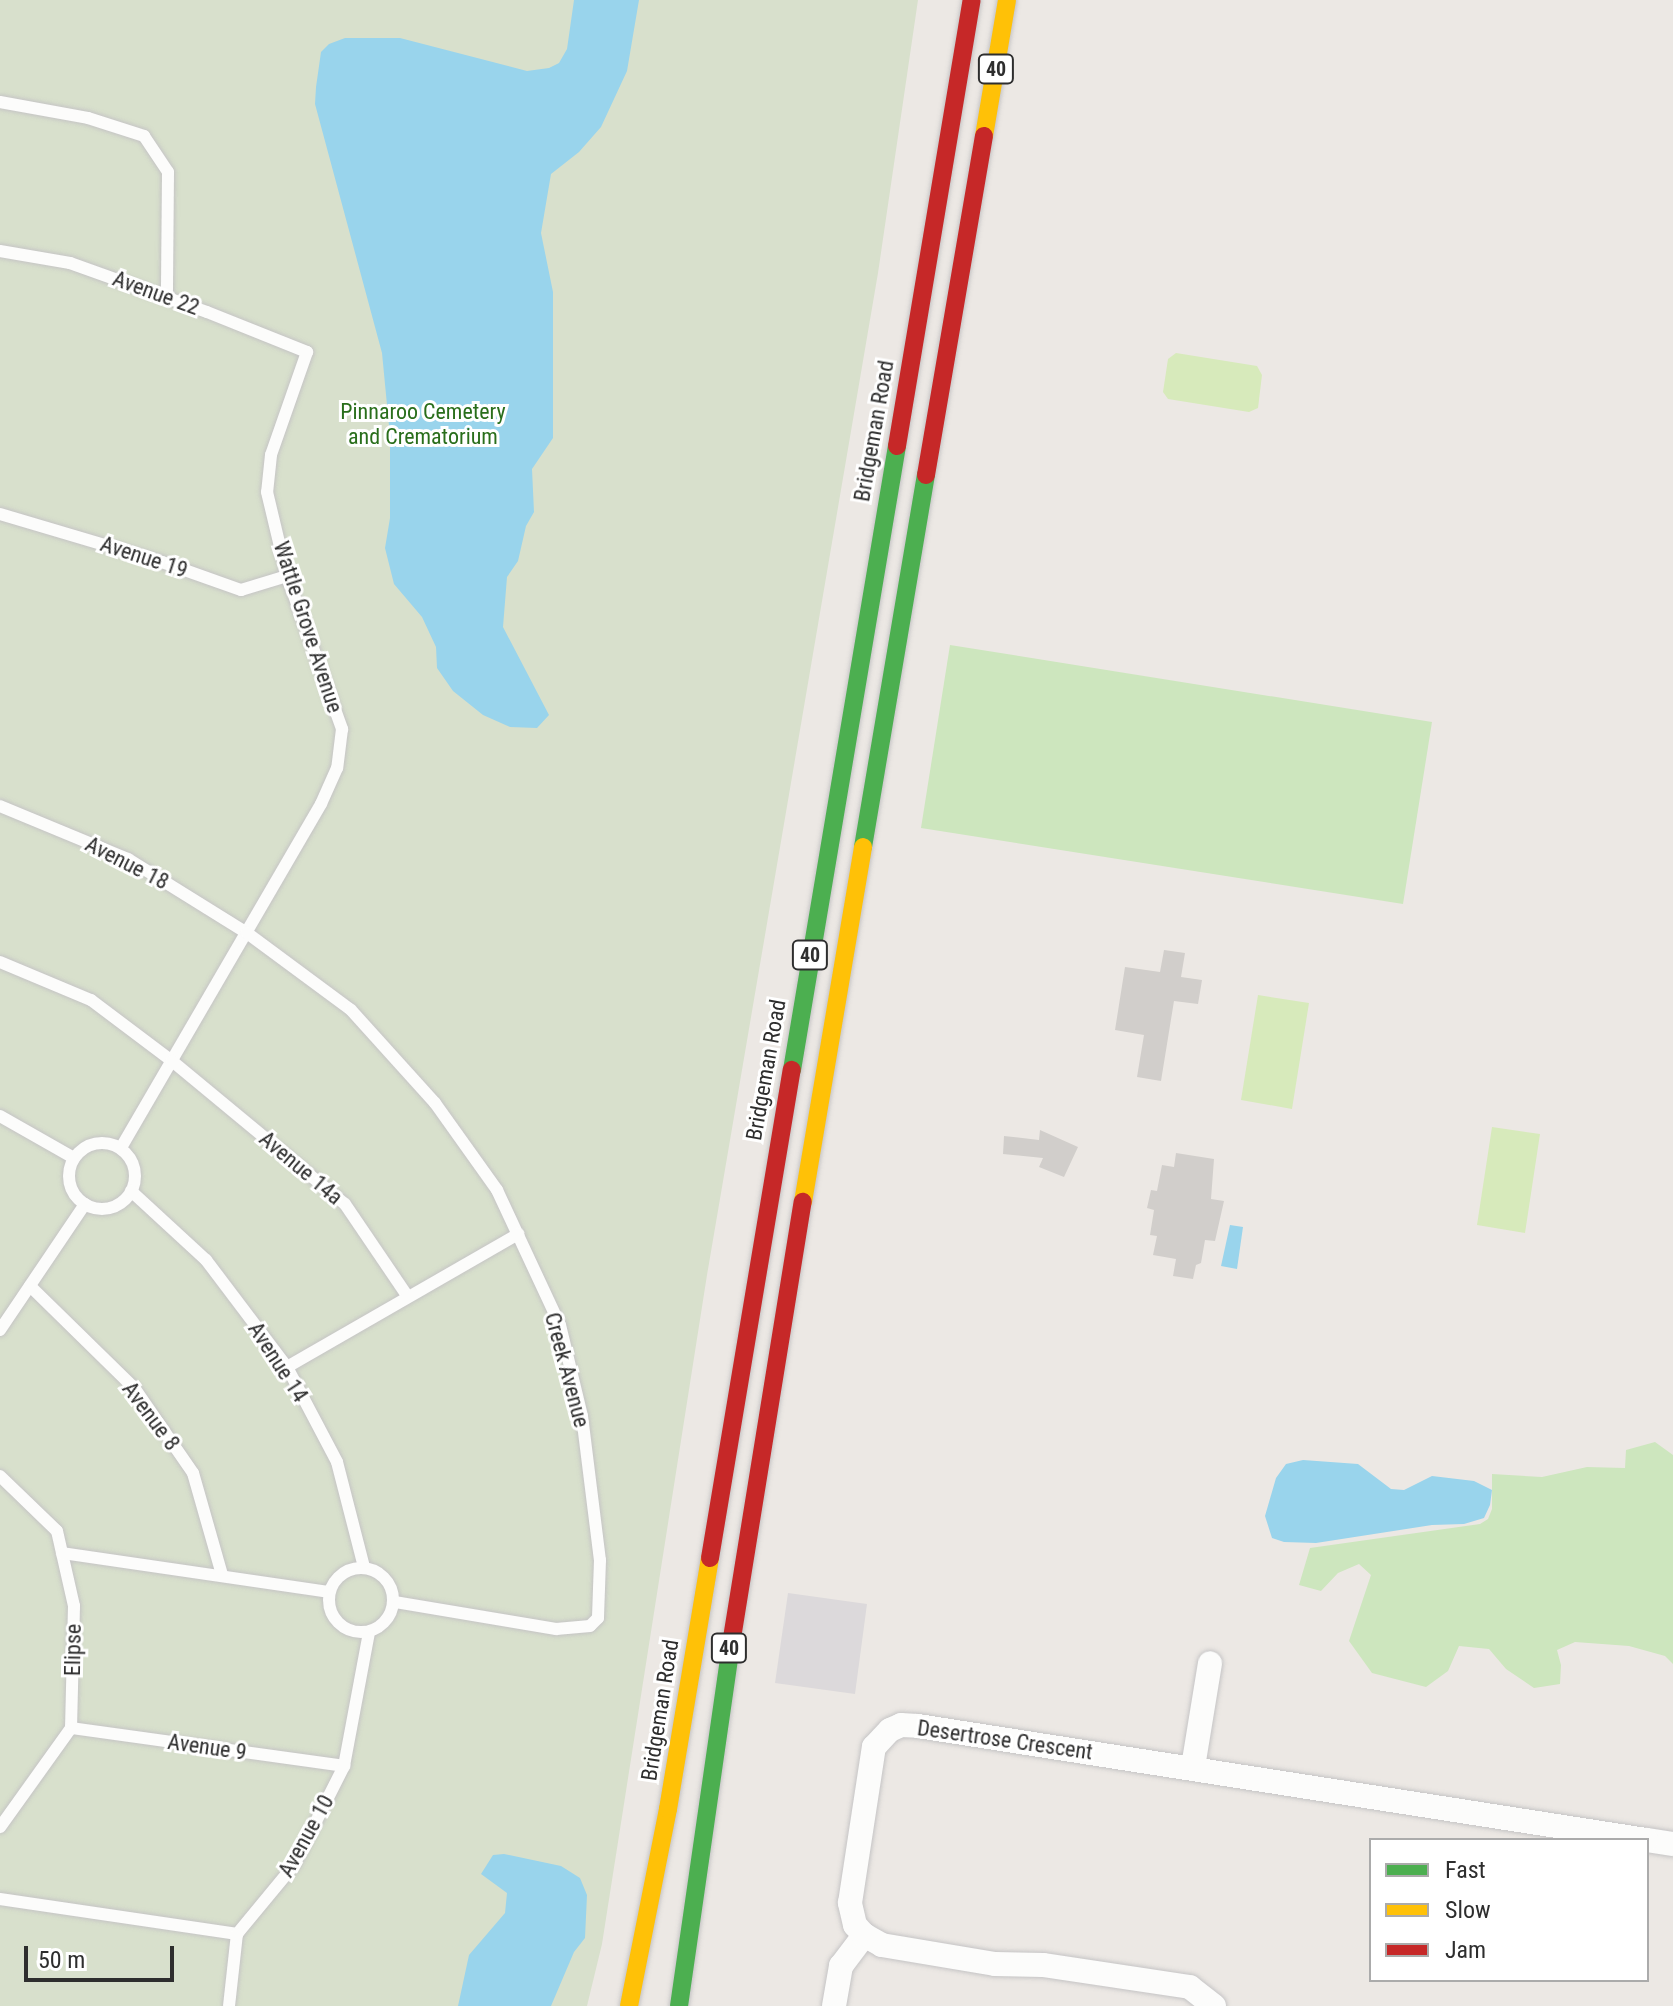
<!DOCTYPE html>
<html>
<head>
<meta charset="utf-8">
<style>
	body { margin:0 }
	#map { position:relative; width:1673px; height:2006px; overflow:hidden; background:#ece8e4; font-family:"Roboto Condensed",sans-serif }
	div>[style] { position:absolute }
	.industrial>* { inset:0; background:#dcd9db }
	.green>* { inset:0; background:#cde6be }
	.cemetery>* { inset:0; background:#d8e0cc }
	.pitch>* { inset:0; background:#d7eabb }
	.water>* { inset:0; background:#99d4ec }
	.building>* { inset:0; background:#d1cecb }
	.roads { filter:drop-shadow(0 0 2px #c5c4c5) drop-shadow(0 0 2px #c5c4c5) }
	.lane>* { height:12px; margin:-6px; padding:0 6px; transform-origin:6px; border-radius:6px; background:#fcfcfb }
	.lane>.ring { margin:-6px; padding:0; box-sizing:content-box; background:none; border:12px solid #fcfcfb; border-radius:50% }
	.street>* { height:24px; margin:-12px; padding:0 12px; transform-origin:12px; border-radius:12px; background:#fcfcfb }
	.fast>* { height:18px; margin:-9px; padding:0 9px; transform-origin:9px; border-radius:9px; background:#4caf50 }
	.slow>* { height:18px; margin:-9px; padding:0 9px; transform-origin:9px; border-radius:9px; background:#ffc107 }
	.jam>* { height:18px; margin:-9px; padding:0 9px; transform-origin:9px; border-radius:9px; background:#c62828 }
	span { translate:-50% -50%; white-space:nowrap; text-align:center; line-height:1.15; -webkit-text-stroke:6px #fff; paint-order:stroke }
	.shield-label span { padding:2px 6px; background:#fff; border:2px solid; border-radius:6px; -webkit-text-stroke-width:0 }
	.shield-label { font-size:20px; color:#2e2e2e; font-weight:700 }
	.street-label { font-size:22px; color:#2e2e2e }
	.park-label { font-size:22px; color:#296e1b }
	.legend { position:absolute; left:1369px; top:1838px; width:280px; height:144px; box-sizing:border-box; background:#fff; border:2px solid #ababab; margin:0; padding:10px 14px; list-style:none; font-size:24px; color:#2e2e2e }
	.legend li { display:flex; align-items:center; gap:16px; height:40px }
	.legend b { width:40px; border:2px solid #ababab }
	.scale { position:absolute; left:24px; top:1946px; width:150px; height:36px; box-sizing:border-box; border:4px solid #2e2e2e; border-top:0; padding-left:10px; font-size:24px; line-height:28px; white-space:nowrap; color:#2e2e2e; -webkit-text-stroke:6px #fff; paint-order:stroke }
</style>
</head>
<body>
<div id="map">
	<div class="industrial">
		<div style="clip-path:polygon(788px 1593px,867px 1604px,855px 1694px,775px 1683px)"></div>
	</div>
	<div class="green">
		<div style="clip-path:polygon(950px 645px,1432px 722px,1403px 904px,921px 828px)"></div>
		<div style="clip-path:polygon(1655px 1442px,1673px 1455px,1673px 1664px,1665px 1656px,1629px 1646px,1575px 1642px,1557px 1650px,1561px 1665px,1560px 1684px,1534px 1688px,1506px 1669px,1489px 1649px,1459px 1646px,1448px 1671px,1426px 1687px,1372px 1673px,1349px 1641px,1371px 1575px,1359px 1564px,1338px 1573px,1321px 1591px,1299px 1585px,1310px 1548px,1480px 1524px,1488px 1519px,1492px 1509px,1492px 1474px,1542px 1477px,1587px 1467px,1625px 1468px,1626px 1450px)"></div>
	</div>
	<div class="cemetery">
		<div style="clip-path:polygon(0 0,918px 0,878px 273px,707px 1275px,602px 1944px,587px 2006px,0 2006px)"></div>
	</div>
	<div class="pitch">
		<div style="clip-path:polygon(1176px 353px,1257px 366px,1262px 375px,1258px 408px,1249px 412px,1168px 399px,1163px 392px,1168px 359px)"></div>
		<div style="clip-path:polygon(1258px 995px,1309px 1003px,1292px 1109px,1241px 1100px)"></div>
		<div style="clip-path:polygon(1492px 1127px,1540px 1134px,1525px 1233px,1477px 1225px)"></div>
	</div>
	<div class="water">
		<div style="clip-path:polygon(574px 0,639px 0,627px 71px,601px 127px,579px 152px,551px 174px,541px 233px,553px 292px,553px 438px,532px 469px,534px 512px,526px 526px,518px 561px,507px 577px,503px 627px,549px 715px,537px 728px,510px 727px,483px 715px,453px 691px,437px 668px,436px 647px,422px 617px,394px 584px,385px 548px,390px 518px,390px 436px,382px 353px,315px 104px,316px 87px,321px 52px,329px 44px,345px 38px,400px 38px,527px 71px,549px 68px,559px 63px,567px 49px)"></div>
		<div style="clip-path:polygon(1230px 1225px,1243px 1227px,1237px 1269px,1221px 1266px)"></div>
		<div style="clip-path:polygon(1303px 1460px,1358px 1464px,1391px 1489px,1404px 1490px,1432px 1476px,1474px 1481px,1492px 1490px,1490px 1505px,1484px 1518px,1464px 1524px,1432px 1525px,1316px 1543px,1284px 1542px,1272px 1538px,1265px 1516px,1276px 1478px,1286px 1464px)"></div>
		<div style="clip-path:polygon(504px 1854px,561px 1866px,580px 1878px,587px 1895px,585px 1938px,574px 1952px,551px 2006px,458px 2006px,469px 1955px,505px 1913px,507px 1893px,481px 1874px,493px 1855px)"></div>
	</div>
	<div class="building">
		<div style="clip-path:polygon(1164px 950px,1185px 953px,1181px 977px,1202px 980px,1198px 1004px,1174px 1001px,1161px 1081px,1137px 1077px,1144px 1035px,1115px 1030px,1125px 967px,1160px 972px)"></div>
		<div style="clip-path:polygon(1040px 1130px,1078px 1147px,1064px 1177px,1039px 1167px,1043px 1158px,1003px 1154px,1004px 1136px,1039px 1140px)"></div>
		<div style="clip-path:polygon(1176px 1153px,1214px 1159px,1211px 1199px,1224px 1201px,1215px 1241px,1205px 1240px,1201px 1263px,1196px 1265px,1193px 1279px,1173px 1276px,1176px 1259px,1153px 1255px,1157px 1236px,1150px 1235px,1154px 1210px,1147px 1208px,1151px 1190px,1157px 1191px,1162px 1165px,1174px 1167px)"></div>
	</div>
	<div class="roads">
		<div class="lane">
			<div style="left:0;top:102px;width:89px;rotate:10.3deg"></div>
			<div style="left:88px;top:118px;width:59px;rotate:17.8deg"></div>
			<div style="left:144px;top:136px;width:43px;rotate:56.3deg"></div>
			<div style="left:168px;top:172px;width:125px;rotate:90.5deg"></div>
			<div style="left:0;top:251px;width:71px;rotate:9.7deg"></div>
			<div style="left:70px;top:263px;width:145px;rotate:19.7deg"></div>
			<div style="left:207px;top:312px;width:108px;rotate:21.8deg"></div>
			<div style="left:307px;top:352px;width:109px;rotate:109.3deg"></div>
			<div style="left:271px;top:455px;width:37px;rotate:96deg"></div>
			<div style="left:267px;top:492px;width:86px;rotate:76.6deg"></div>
			<div style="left:287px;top:576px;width:163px;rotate:70.2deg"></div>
			<div style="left:342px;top:729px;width:39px;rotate:97deg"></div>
			<div style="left:337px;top:768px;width:39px;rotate:114deg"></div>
			<div style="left:321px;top:804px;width:398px;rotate:120.2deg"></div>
			<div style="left:0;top:514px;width:169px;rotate:16.5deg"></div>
			<div style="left:162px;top:562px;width:84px;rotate:19.5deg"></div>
			<div style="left:241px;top:590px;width:48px;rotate:-16.9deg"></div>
			<div style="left:0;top:806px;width:139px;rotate:22.5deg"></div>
			<div style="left:128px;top:859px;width:140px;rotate:31.9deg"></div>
			<div style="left:247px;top:933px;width:129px;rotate:36.5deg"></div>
			<div style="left:351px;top:1010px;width:125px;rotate:47.9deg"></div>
			<div style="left:435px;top:1103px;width:107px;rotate:54.5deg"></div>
			<div style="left:497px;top:1190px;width:149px;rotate:65deg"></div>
			<div style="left:560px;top:1325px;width:94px;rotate:76.4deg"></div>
			<div style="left:582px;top:1416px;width:145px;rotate:82.9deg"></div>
			<div style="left:600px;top:1560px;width:58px;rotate:92deg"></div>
			<div style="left:598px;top:1618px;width:11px;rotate:135deg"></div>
			<div style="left:590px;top:1626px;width:34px;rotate:175deg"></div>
			<div style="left:556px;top:1629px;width:164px;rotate:-170.5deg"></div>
			<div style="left:0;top:962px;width:99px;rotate:22.7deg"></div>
			<div style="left:91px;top:1000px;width:101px;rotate:37deg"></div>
			<div style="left:172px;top:1061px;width:224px;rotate:39.6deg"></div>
			<div style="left:345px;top:1204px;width:112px;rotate:55.9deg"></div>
			<div style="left:0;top:1116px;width:85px;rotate:29.6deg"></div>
			<div class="ring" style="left:69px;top:1143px;width:54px;height:54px"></div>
			<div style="left:131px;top:1191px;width:102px;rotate:42.6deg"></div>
			<div style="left:206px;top:1260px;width:134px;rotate:52.9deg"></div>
			<div style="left:287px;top:1367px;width:107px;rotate:62.2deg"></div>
			<div style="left:337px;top:1462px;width:108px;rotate:75.6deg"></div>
			<div style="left:30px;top:1286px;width:147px;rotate:44.4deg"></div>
			<div style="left:135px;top:1389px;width:102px;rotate:55.4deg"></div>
			<div style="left:193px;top:1473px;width:106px;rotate:74.1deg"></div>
			<div style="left:0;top:1330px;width:152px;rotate:-56deg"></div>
			<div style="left:287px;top:1367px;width:267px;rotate:-29.9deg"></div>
			<div style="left:0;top:1476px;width:79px;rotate:44deg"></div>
			<div style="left:57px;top:1531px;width:77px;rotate:77.2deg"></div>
			<div style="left:74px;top:1606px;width:122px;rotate:91.4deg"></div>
			<div style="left:71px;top:1728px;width:122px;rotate:125.6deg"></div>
			<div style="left:62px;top:1553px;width:270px;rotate:8.3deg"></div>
			<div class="ring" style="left:329px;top:1568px;width:52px;height:52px"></div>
			<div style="left:71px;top:1728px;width:276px;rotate:7.9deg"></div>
			<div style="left:0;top:1899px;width:240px;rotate:8.4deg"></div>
			<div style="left:237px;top:1934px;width:89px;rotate:-50.4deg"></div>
			<div style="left:294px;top:1865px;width:111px;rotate:-63.2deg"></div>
			<div style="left:344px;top:1766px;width:136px;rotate:-79.4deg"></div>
			<div style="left:229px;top:2006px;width:72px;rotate:-83.7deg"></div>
		</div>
		<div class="street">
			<div style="left:1193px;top:1767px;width:105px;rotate:-80.7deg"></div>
			<div style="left:1647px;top:1840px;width:26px;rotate:9deg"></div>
			<div style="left:834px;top:2006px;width:41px;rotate:-80.1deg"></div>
			<div style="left:841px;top:1966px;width:39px;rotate:-53deg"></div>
			<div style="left:1214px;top:2006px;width:31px;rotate:-142deg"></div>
			<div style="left:1190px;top:1987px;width:149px;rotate:-171.5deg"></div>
			<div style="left:1043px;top:1965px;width:48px;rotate:-178.8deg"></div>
			<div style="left:995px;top:1964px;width:115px;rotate:-170.5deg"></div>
			<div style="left:882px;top:1945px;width:21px;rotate:-151deg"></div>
			<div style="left:864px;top:1935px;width:13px;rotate:-132deg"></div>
			<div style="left:855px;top:1925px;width:23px;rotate:-103deg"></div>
			<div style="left:850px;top:1903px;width:158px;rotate:-81.3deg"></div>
			<div style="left:874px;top:1747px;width:23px;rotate:-47deg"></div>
			<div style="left:890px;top:1730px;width:12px;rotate:-24deg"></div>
			<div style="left:901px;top:1725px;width:17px;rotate:3deg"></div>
			<div style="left:918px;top:1726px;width:737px;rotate:8.9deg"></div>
		</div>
		<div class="fast">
			<div style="left:863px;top:847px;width:377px;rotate:-80.4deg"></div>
			<div style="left:792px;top:1070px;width:633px;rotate:-80.45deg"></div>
			<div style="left:679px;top:2006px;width:372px;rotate:-81.8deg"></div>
		</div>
		<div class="slow">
			<div style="left:984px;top:136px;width:138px;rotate:-80.4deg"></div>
			<div style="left:803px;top:1202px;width:360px;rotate:-80.4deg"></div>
			<div style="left:629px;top:2006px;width:201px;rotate:-78.8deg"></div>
			<div style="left:668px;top:1809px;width:254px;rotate:-80.5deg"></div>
		</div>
		<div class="jam">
			<div style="left:897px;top:446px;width:452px;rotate:-80.5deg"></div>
			<div style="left:926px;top:475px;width:344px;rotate:-80.3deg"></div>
			<div style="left:710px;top:1558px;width:495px;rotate:-80.5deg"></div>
			<div style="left:732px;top:1638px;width:442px;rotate:-80.8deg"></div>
		</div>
	</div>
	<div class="shield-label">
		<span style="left:996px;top:69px">40</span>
		<span style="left:810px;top:955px">40</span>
		<span style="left:729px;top:1648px">40</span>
	</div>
	<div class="street-label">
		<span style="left:156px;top:293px;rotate:20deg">Avenue 22</span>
		<span style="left:874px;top:431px;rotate:-80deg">Bridgeman Road</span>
		<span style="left:144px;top:557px;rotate:18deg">Avenue 19</span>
		<span style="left:308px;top:627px;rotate:72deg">Wattle Grove Avenue</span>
		<span style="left:127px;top:863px;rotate:27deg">Avenue 18</span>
		<span style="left:766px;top:1070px;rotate:-80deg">Bridgeman Road</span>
		<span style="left:301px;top:1168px;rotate:40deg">Avenue 14a</span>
		<span style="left:278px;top:1362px;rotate:57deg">Avenue 14</span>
		<span style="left:567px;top:1370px;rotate:75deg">Creek Avenue</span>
		<span style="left:151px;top:1416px;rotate:53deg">Avenue 8</span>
		<span style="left:73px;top:1650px;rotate:-89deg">Elipse</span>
		<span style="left:660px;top:1710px;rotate:-81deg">Bridgeman Road</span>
		<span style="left:1005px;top:1740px;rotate:8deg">Desertrose Crescent</span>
		<span style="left:207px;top:1747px;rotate:8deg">Avenue 9</span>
		<span style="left:306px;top:1836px;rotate:-61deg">Avenue 10</span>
	</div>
	<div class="park-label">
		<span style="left:423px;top:424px">Pinnaroo Cemetery<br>and Crematorium</span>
	</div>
	<ul class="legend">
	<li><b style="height:10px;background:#4caf50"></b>Fast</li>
	<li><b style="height:10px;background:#ffc107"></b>Slow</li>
	<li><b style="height:10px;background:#c62828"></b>Jam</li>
	</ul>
	<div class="scale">50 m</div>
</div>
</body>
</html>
